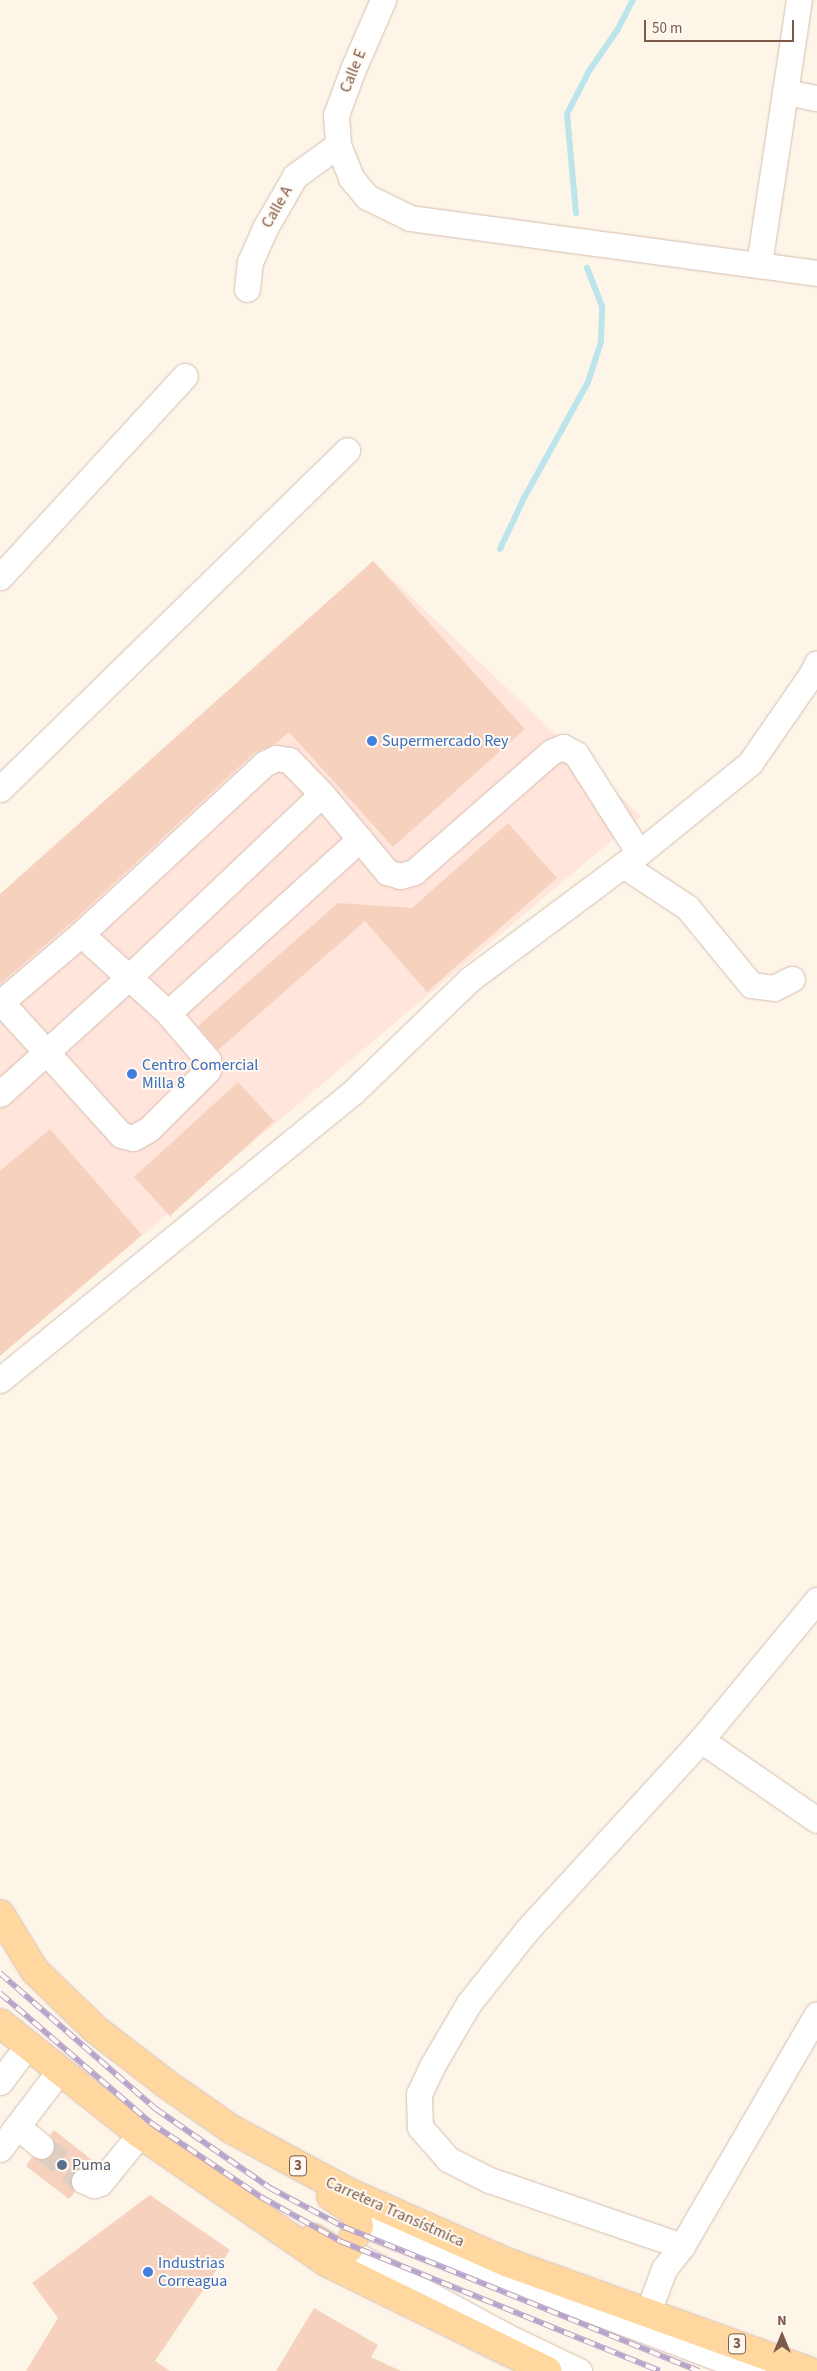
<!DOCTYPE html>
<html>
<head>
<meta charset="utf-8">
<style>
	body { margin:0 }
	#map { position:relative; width:817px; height:2371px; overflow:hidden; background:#fef5e9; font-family:"Source Sans 3",sans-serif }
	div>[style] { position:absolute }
	.commercial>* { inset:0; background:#ffe5dc }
	.stream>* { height:6px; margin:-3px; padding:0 3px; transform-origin:3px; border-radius:3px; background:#bbe5ea }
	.building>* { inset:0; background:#f6d2be }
	.minor-tunnel>* { height:25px; margin-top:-12.5px; transform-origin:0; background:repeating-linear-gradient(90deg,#decec1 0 25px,transparent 0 37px) }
	.roads { filter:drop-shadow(0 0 1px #d4beaf) drop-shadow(0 0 1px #d4beaf) }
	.minor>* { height:25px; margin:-12.5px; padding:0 12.5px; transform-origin:12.5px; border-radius:12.5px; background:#fff }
	.major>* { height:28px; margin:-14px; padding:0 14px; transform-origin:14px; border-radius:14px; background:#ffd79f }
	.rail>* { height:5.5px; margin-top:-2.75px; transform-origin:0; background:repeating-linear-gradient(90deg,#fff9f1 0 11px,#b7a4ca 0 22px); box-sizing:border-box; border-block:1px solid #b7a4ca }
	.dots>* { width:14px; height:14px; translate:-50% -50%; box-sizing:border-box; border:2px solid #fff9f1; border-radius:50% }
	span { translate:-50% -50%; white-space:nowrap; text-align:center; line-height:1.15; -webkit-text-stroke:4px #fff9f1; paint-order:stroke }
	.shield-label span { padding:1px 4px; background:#fff9f1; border:1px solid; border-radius:4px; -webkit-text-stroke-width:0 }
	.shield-label { font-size:15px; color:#7c5949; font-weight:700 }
	.street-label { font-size:16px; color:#7c5949 }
	.shop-label { font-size:16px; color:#366cbe }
	.left { translate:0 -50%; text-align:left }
	.service-label { font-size:16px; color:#4e5e75 }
	.north { position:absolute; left:757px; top:2311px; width:50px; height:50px; -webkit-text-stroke:4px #fff9f1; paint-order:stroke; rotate:0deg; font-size:14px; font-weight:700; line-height:20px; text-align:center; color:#7c5949 }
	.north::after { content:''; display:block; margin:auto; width:18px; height:22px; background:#7c5949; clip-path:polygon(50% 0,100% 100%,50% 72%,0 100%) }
	.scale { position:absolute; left:644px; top:20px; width:150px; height:22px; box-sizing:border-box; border:2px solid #7c5949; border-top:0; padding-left:6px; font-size:15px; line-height:18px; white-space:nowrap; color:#7c5949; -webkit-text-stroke:4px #fff9f1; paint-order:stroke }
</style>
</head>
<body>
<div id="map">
	<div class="commercial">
		<div style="clip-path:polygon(373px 561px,641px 816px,0 1355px,0 907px)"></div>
	</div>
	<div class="stream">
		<div style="left:576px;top:213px;width:99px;rotate:-95.2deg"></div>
		<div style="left:567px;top:114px;width:48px;rotate:-62.9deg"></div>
		<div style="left:589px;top:71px;width:51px;rotate:-55.4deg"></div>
		<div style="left:618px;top:29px;width:33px;rotate:-63deg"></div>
		<div style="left:500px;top:549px;width:56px;rotate:-64.8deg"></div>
		<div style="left:524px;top:498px;width:132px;rotate:-61.1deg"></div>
		<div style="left:588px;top:382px;width:42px;rotate:-72deg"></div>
		<div style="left:601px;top:342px;width:36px;rotate:-88deg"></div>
		<div style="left:602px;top:306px;width:41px;rotate:-111.5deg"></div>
	</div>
	<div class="building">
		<div style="clip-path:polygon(373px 561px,525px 729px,393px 847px,289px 732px,275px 744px,254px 753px,71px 923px,0 984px,0 894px)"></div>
		<div style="clip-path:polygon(508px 823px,557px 878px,427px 992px,365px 921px,218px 1050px,198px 1026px,338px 903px,412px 908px)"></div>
		<div style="clip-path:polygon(238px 1082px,274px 1121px,170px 1216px,134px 1177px)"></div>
		<div style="clip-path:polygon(50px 1129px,142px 1235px,0 1356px,0 1171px)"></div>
		<div style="clip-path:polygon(54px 2130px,97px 2164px,93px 2169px,82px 2167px,75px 2170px,70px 2183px,75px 2192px,69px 2199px,26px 2166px,32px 2157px,45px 2160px,52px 2155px,55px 2142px,50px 2135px)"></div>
		<div style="clip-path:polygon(150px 2195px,230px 2250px,155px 2361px,170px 2371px,26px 2371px,58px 2318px,32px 2283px)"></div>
		<div style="clip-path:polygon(314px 2308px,378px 2345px,371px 2357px,401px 2371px,276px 2371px)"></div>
	</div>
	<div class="minor-tunnel">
		<div style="left:41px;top:2146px;width:55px;rotate:39.1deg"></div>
	</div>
	<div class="roads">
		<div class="minor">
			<div style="left:383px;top:0;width:75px;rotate:113.5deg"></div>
			<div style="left:353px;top:69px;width:49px;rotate:110.3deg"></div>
			<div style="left:336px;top:115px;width:30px;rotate:86deg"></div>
			<div style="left:338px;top:145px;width:35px;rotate:68deg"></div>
			<div style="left:351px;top:178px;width:25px;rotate:50deg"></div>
			<div style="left:367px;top:197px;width:48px;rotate:26deg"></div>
			<div style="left:410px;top:218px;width:411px;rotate:7.7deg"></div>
			<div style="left:785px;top:92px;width:33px;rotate:11deg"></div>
			<div style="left:759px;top:264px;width:267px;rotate:-81.4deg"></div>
			<div style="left:247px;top:289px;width:27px;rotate:-84deg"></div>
			<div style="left:250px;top:262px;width:37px;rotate:-66deg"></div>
			<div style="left:265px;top:228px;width:60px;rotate:-60deg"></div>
			<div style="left:295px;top:176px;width:53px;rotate:-35.8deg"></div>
			<div style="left:0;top:577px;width:273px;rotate:-47.4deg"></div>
			<div style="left:0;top:789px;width:485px;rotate:-44.3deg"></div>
			<div style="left:623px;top:865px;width:77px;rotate:33.3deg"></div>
			<div style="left:687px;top:907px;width:101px;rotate:50.6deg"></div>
			<div style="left:751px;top:985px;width:23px;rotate:7deg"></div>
			<div style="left:774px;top:988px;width:20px;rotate:-27deg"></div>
			<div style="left:81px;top:934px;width:118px;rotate:42.2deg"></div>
			<div style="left:1px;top:1002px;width:179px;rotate:47.9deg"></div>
			<div style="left:121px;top:1135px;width:12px;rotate:14deg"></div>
			<div style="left:133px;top:1138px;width:18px;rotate:-29deg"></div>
			<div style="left:149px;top:1129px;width:83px;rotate:-45deg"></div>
			<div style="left:208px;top:1070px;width:10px;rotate:-90deg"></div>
			<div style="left:208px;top:1060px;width:62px;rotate:-130.4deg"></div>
			<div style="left:168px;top:1013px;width:259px;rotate:-42.2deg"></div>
			<div style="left:0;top:1003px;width:106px;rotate:-40.4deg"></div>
			<div style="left:81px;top:934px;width:250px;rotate:-42.9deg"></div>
			<div style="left:264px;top:764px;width:13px;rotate:-27deg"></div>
			<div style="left:276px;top:758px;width:13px;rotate:9deg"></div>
			<div style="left:289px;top:760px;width:47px;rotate:45.9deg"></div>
			<div style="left:322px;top:794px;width:102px;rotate:50.2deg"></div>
			<div style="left:387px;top:872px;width:14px;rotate:17deg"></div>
			<div style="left:400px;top:876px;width:15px;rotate:-16deg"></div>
			<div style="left:414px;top:872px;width:182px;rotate:-41.2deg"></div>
			<div style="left:551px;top:752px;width:13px;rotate:-23deg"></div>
			<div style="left:563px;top:747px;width:15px;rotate:28deg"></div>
			<div style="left:576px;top:754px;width:117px;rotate:57.5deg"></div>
			<div style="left:0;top:1094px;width:173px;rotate:-42.2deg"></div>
			<div style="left:128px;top:978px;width:267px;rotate:-43.5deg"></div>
			<div style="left:0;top:1380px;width:456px;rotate:-39.2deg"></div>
			<div style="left:353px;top:1092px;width:163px;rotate:-44deg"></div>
			<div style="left:470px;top:979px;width:211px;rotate:-36.7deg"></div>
			<div style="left:639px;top:853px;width:143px;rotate:-39deg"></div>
			<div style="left:750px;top:763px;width:107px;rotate:-55.3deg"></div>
			<div style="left:811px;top:675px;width:13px;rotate:-63deg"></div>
			<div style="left:701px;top:1740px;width:141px;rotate:34.6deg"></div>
			<div style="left:0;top:2082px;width:45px;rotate:-53.1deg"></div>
			<div style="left:17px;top:2126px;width:31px;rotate:40deg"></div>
			<div style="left:0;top:2149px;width:98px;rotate:-52.9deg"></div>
			<div style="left:84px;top:2181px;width:11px;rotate:22deg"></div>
			<div style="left:94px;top:2185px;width:6px;rotate:-18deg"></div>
			<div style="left:100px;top:2183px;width:63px;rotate:-50.8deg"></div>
			<div style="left:359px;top:2223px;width:421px;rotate:20.6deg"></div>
			<div style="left:682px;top:2246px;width:204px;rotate:-161.1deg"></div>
			<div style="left:489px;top:2180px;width:46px;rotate:-152.9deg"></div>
			<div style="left:448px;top:2159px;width:43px;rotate:-131.2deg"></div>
			<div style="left:420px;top:2127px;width:33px;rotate:-92deg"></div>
			<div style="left:419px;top:2094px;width:31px;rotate:-65deg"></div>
			<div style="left:432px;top:2066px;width:73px;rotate:-59.6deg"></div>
			<div style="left:469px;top:2003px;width:93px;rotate:-51.5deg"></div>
			<div style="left:527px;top:1930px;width:258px;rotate:-47.5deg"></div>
			<div style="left:701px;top:1740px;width:182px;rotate:-50.4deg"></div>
			<div style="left:347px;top:2250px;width:181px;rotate:28.4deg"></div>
			<div style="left:506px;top:2336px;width:81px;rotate:25.6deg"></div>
			<div style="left:648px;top:2312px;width:46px;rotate:-69.6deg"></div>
			<div style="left:664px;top:2269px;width:29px;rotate:-52deg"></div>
			<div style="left:682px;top:2246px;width:268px;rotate:-59.8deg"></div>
		</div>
		<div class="major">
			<div style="left:0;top:1914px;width:67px;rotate:58.4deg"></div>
			<div style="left:35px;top:1971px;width:83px;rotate:44deg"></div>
			<div style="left:95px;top:2029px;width:88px;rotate:37.6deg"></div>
			<div style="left:165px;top:2083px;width:80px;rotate:34.9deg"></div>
			<div style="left:231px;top:2129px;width:133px;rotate:28.3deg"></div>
			<div style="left:348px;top:2192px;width:173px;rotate:23.9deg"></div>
			<div style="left:506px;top:2262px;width:322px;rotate:19.8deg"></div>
			<div style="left:0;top:2023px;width:179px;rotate:38.4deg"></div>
			<div style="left:140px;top:2134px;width:226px;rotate:34.5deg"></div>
			<div style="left:326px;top:2262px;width:247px;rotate:26.2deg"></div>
			<div style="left:314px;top:2238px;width:24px;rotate:33deg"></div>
			<div style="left:334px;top:2251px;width:10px;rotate:6deg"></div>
			<div style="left:344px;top:2252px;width:6px;rotate:-39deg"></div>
			<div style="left:349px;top:2248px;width:24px;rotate:-66deg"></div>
			<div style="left:359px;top:2226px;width:13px;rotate:-103deg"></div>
			<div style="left:356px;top:2213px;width:30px;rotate:-146deg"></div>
		</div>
	</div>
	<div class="rail">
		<div style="left:0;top:1973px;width:207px;rotate:41.1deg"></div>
		<div style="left:156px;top:2109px;width:139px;rotate:34.7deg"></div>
		<div style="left:270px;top:2188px;width:84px;rotate:27.8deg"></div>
		<div style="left:344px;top:2227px;width:383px;rotate:22.1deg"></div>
		<div style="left:0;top:1993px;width:199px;rotate:40.7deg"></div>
		<div style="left:151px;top:2123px;width:133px;rotate:33.9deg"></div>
		<div style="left:261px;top:2197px;width:90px;rotate:29.1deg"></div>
		<div style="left:340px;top:2241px;width:345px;rotate:22.1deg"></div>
	</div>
	<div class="dots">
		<div style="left:372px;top:741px;background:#3f7fe0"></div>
		<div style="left:132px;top:1074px;background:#3f7fe0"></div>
		<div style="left:62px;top:2165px;background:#5c6f8a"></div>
		<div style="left:148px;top:2272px;background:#3f7fe0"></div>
	</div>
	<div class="shield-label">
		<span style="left:298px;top:2166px">3</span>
		<span style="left:737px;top:2344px">3</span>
	</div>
	<div class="street-label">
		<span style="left:353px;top:71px;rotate:-68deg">Calle E</span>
		<span style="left:277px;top:207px;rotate:-60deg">Calle A</span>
		<span style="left:395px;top:2212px;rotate:24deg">Carretera Transístmica</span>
	</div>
	<div class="shop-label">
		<span class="left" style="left:382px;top:741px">Supermercado Rey</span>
		<span class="left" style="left:142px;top:1074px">Centro Comercial<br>Milla 8</span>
		<span class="left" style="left:158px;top:2272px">Industrias<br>Correagua</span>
	</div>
	<div class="service-label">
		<span class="left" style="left:72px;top:2165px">Puma</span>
	</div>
	<div class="north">N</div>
	<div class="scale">50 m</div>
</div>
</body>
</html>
